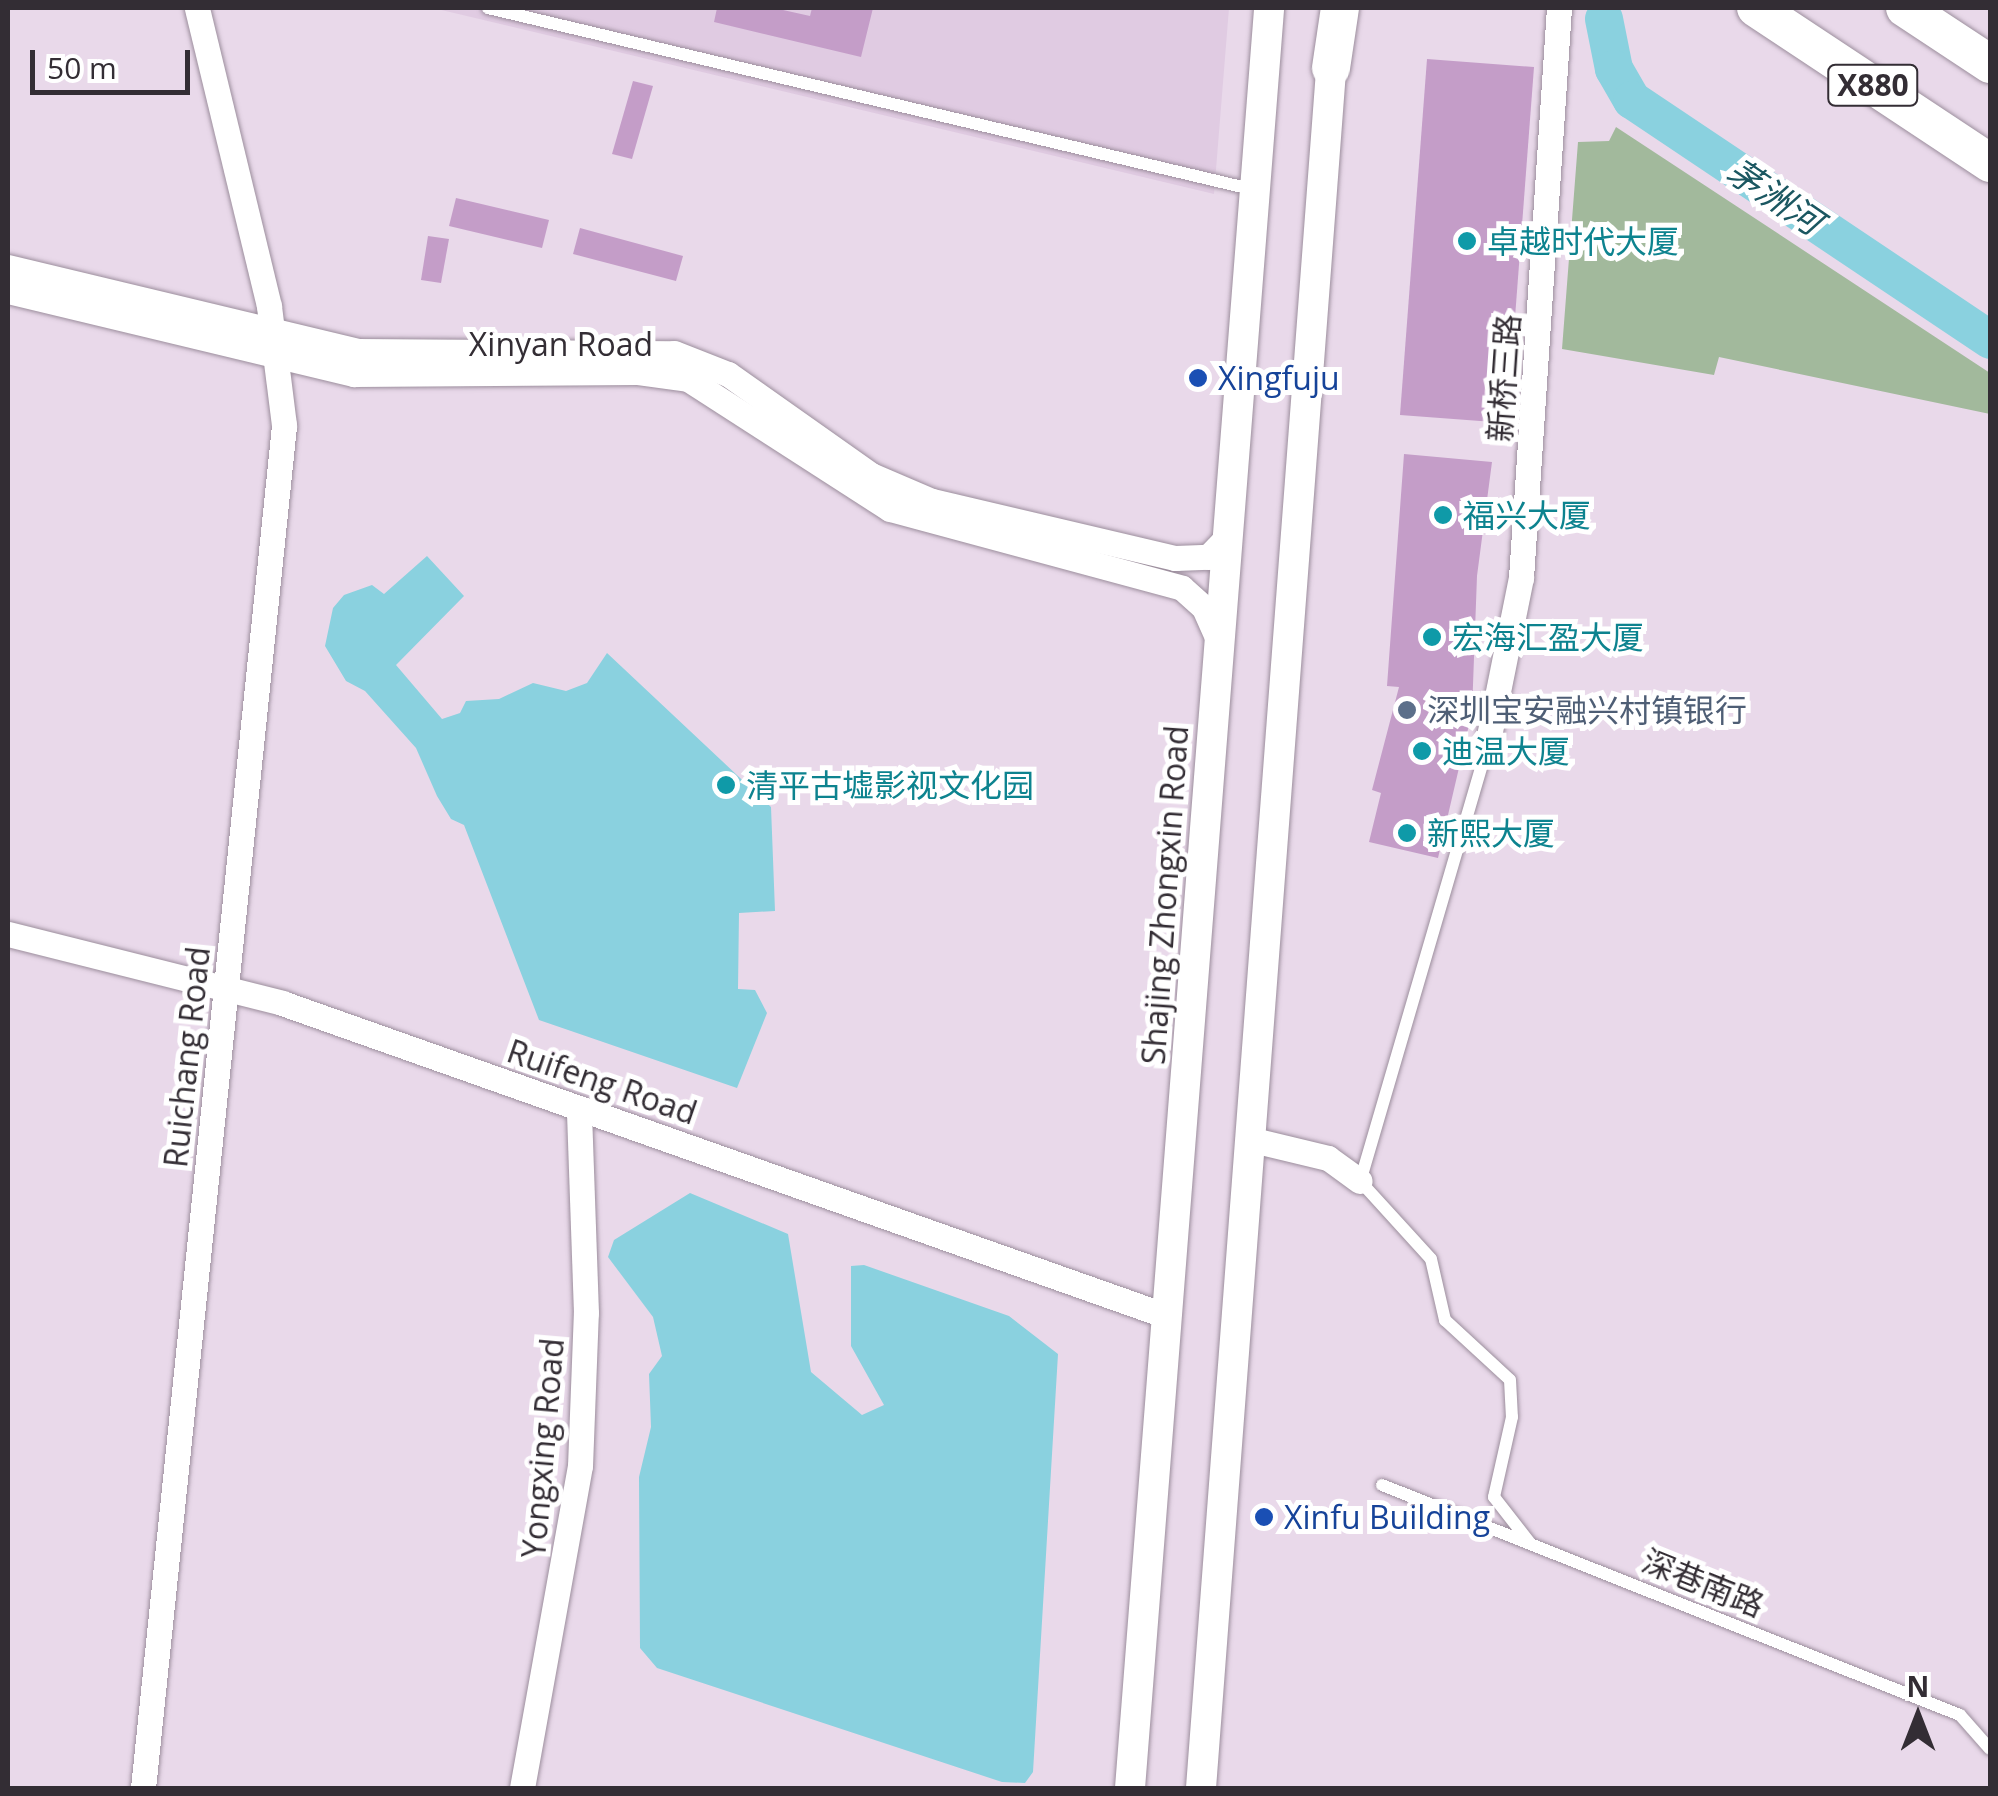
<!DOCTYPE html>
<html>
<head>
<meta charset="utf-8">
<style>
	body { margin:0 }
	#map { position:relative; width:1998px; height:1796px; overflow:hidden; background:#e9d9ea; font-family:"Open Sans","Noto Sans SC",sans-serif }
	div>[style] { position:absolute }
	.built>* { inset:0; background:#e0cbe2 }
	.green>* { inset:0; background:#a2b99c }
	.water>* { inset:0; background:#8ad1df }
	.river>* { height:38px; margin:-19px; padding:0 19px; transform-origin:19px; border-radius:19px; background:#8ad1df }
	.building>* { inset:0; background:#c49dc8 }
	.roads { filter:drop-shadow(0 0 2px #9c8e9d) drop-shadow(0 0 2px #9c8e9d) }
	.service>* { height:12px; margin:-6px; padding:0 6px; transform-origin:6px; border-radius:6px; background:#fff }
	.minor>* { height:25px; margin:-12.5px; padding:0 12.5px; transform-origin:12.5px; border-radius:12.5px; background:#fff }
	.tertiary>* { height:30px; margin:-15px; padding:0 15px; transform-origin:15px; border-radius:15px; background:#fff }
	.primary>* { height:38px; margin:-19px; padding:0 19px; transform-origin:19px; border-radius:19px; background:#fff }
	.dots>* { width:28px; height:28px; translate:-50% -50%; box-sizing:border-box; border:5px solid #fff; border-radius:50% }
	span { translate:-50% -50%; white-space:nowrap; text-align:center; line-height:1.15; -webkit-text-stroke:10px #fff; paint-order:stroke }
	.shield-label span { padding:2px 8px; background:#fff; border:2px solid; border-radius:8px; -webkit-text-stroke-width:0 }
	.shield-label { font-size:30px; color:#332d34; font-weight:700 }
	.culture-label { font-size:32px; color:#0d838f }
	.left { translate:0 -50%; text-align:left }
	.street-label { font-size:32px; color:#332d34 }
	.transit-label { font-size:32px; color:#164399 }
	.service-label { font-size:32px; color:#4e5e75 }
	.water-label { font-size:35px; color:#1b5761; font-style:italic }
	.frame { position:absolute; inset:0; border:10px solid #332d34; pointer-events:none }
	.north { position:absolute; left:1868px; top:1666px; width:100px; height:100px; -webkit-text-stroke:8px #fff; paint-order:stroke; rotate:0deg; font-size:28px; font-weight:700; line-height:40px; text-align:center; color:#332d34 }
	.north::after { content:''; display:block; margin:auto; width:35px; height:45px; background:#332d34; clip-path:polygon(50% 0,100% 100%,50% 72%,0 100%) }
	.scale { position:absolute; left:30px; top:50px; width:160px; height:45px; box-sizing:border-box; border:5px solid #332d34; border-top:0; padding-left:12px; font-size:30px; line-height:35px; white-space:nowrap; color:#332d34; -webkit-text-stroke:8px #fff; paint-order:stroke }
</style>
</head>
<body>
<div id="map">
	<div class="built">
		<div style="clip-path:polygon(433px 8px,1229px 8px,1214px 194px)"></div>
	</div>
	<div class="green">
		<div style="clip-path:polygon(1616px 127px,1990px 373px,1990px 414px,1719px 357px,1714px 375px,1562px 349px,1578px 142px,1609px 141px)"></div>
	</div>
	<div class="water">
		<div style="clip-path:polygon(427px 556px,464px 596px,396px 665px,442px 719px,460px 713px,466px 701px,499px 699px,533px 683px,566px 691px,587px 683px,607px 653px,771px 807px,775px 911px,739px 913px,738px 989px,755px 990px,767px 1013px,737px 1088px,539px 1020px,464px 825px,451px 819px,437px 796px,416px 748px,365px 691px,346px 681px,325px 646px,333px 608px,344px 595px,372px 585px,384px 594px)"></div>
		<div style="clip-path:polygon(690px 1193px,788px 1234px,811px 1372px,862px 1415px,884px 1405px,851px 1346px,851px 1266px,864px 1265px,1009px 1316px,1058px 1354px,1033px 1772px,1025px 1783px,1002px 1782px,657px 1668px,640px 1648px,639px 1477px,651px 1427px,649px 1374px,662px 1356px,653px 1317px,608px 1257px,614px 1240px)"></div>
	</div>
	<div class="river">
		<div style="left:1604px;top:19px;width:51px;rotate:78.7deg"></div>
		<div style="left:1614px;top:69px;width:36px;rotate:60deg"></div>
		<div style="left:1632px;top:100px;width:431px;rotate:33.8deg"></div>
	</div>
	<div class="building">
		<div style="clip-path:polygon(717px 8px,774px 8px,810px 16px,812px 8px,873px 8px,861px 57px,714px 22px)"></div>
		<div style="clip-path:polygon(1427px 59px,1534px 67px,1507px 423px,1400px 415px)"></div>
		<div style="clip-path:polygon(633px 81px,653px 86px,632px 159px,612px 154px)"></div>
		<div style="clip-path:polygon(456px 198px,549px 220px,542px 248px,449px 226px)"></div>
		<div style="clip-path:polygon(580px 228px,683px 256px,676px 281px,573px 254px)"></div>
		<div style="clip-path:polygon(428px 236px,449px 239px,441px 283px,421px 280px)"></div>
		<div style="clip-path:polygon(1404px 454px,1492px 462px,1477px 576px,1472px 712px,1438px 858px,1369px 842px,1381px 793px,1372px 790px,1399px 687px,1387px 686px)"></div>
	</div>
	<div class="roads">
		<div class="service">
			<div style="left:488px;top:8px;width:788px;rotate:13.35deg"></div>
			<div style="left:1486px;top:751px;width:448px;rotate:106.3deg"></div>
			<div style="left:1360px;top:1181px;width:105px;rotate:47.7deg"></div>
			<div style="left:1431px;top:1259px;width:63px;rotate:77.1deg"></div>
			<div style="left:1445px;top:1320px;width:88px;rotate:42.7deg"></div>
			<div style="left:1510px;top:1380px;width:37px;rotate:87deg"></div>
			<div style="left:1512px;top:1417px;width:82px;rotate:102.7deg"></div>
			<div style="left:1494px;top:1497px;width:58px;rotate:52deg"></div>
			<div style="left:1382px;top:1485px;width:622px;rotate:21.7deg"></div>
			<div style="left:1960px;top:1715px;width:45px;rotate:48.6deg"></div>
		</div>
		<div class="minor">
			<div style="left:8px;top:267px;width:359px;rotate:13.5deg"></div>
			<div style="left:357px;top:351px;width:317px;rotate:0.4deg"></div>
			<div style="left:674px;top:353px;width:58px;rotate:21.3deg"></div>
			<div style="left:728px;top:374px;width:175px;rotate:35.2deg"></div>
			<div style="left:871px;top:475px;width:66px;rotate:23.1deg"></div>
			<div style="left:932px;top:501px;width:250px;rotate:13.2deg"></div>
			<div style="left:1175px;top:558px;width:33px;rotate:-2deg"></div>
			<div style="left:1208px;top:557px;width:29px;rotate:-46deg"></div>
			<div style="left:8px;top:291px;width:356px;rotate:13.5deg"></div>
			<div style="left:354px;top:374px;width:284px;rotate:-0.4deg"></div>
			<div style="left:638px;top:372px;width:50px;rotate:8deg"></div>
			<div style="left:688px;top:379px;width:240px;rotate:32.8deg"></div>
			<div style="left:890px;top:509px;width:302px;rotate:15.1deg"></div>
			<div style="left:1182px;top:588px;width:30px;rotate:42deg"></div>
			<div style="left:1204px;top:608px;width:35px;rotate:66deg"></div>
			<div style="left:1486px;top:751px;width:177px;rotate:-78.6deg"></div>
			<div style="left:1521px;top:578px;width:571px;rotate:-86.19deg"></div>
			<div style="left:8px;top:934px;width:283px;rotate:14.1deg"></div>
			<div style="left:282px;top:1003px;width:939px;rotate:19.48deg"></div>
			<div style="left:1253px;top:1140px;width:77px;rotate:13.5deg"></div>
			<div style="left:1328px;top:1158px;width:39px;rotate:36deg"></div>
			<div style="left:143px;top:1788px;width:1370px;rotate:-84.09deg"></div>
			<div style="left:284px;top:425px;width:120px;rotate:-97.2deg"></div>
			<div style="left:269px;top:306px;width:307px;rotate:-103.6deg"></div>
			<div style="left:522px;top:1788px;width:327px;rotate:-79.8deg"></div>
			<div style="left:580px;top:1466px;width:153px;rotate:-87.8deg"></div>
			<div style="left:586px;top:1313px;width:205px;rotate:-92deg"></div>
		</div>
		<div class="tertiary">
			<div style="left:1130px;top:1788px;width:1785px;rotate:-85.53deg"></div>
			<div style="left:1201px;top:1788px;width:1747px;rotate:-85.67deg"></div>
		</div>
		<div class="primary">
			<div style="left:1756px;top:8px;width:281px;rotate:33.5deg"></div>
			<div style="left:1905px;top:8px;width:102px;rotate:33.4deg"></div>
			<div style="left:1331px;top:68px;width:61px;rotate:-81.5deg"></div>
		</div>
	</div>
	<div class="dots">
		<div style="left:1467px;top:241px;background:#0f9aa8"></div>
		<div style="left:1198px;top:378px;background:#1a4fb4"></div>
		<div style="left:1443px;top:515px;background:#0f9aa8"></div>
		<div style="left:1432px;top:637px;background:#0f9aa8"></div>
		<div style="left:1407px;top:710px;background:#5c6f8a"></div>
		<div style="left:1422px;top:751px;background:#0f9aa8"></div>
		<div style="left:726px;top:785px;background:#0f9aa8"></div>
		<div style="left:1407px;top:833px;background:#0f9aa8"></div>
		<div style="left:1264px;top:1517px;background:#1a4fb4"></div>
	</div>
	<div class="shield-label">
		<span style="left:1873px;top:85px">X880</span>
	</div>
	<div class="culture-label">
		<span class="left" style="left:1487px;top:241px">卓越时代大厦</span>
		<span class="left" style="left:1463px;top:515px">福兴大厦</span>
		<span class="left" style="left:1452px;top:637px">宏海汇盈大厦</span>
		<span class="left" style="left:1442px;top:751px">迪温大厦</span>
		<span class="left" style="left:746px;top:785px">清平古墟影视文化园</span>
		<span class="left" style="left:1427px;top:833px">新熙大厦</span>
	</div>
	<div class="street-label">
		<span style="left:561px;top:344px">Xinyan Road</span>
		<span style="left:1504px;top:378px;rotate:-86deg">新桥三路</span>
		<span style="left:1165px;top:895px;rotate:-86deg">Shajing Zhongxin Road</span>
		<span style="left:187px;top:1057px;rotate:-84deg">Ruichang Road</span>
		<span style="left:602px;top:1082px;rotate:19deg">Ruifeng Road</span>
		<span style="left:543px;top:1448px;rotate:-85deg">Yongxing Road</span>
		<span style="left:1703px;top:1583px;rotate:22deg">深巷南路</span>
	</div>
	<div class="transit-label">
		<span class="left" style="left:1218px;top:378px">Xingfuju</span>
		<span class="left" style="left:1284px;top:1517px">Xinfu Building</span>
	</div>
	<div class="service-label">
		<span class="left" style="left:1427px;top:710px">深圳宝安融兴村镇银行</span>
	</div>
	<div class="water-label">
		<span style="left:1775px;top:196px;rotate:34deg">茅洲河</span>
	</div>
	<div class="frame"></div>
	<div class="north">N</div>
	<div class="scale">50 m</div>
</div>
</body>
</html>
